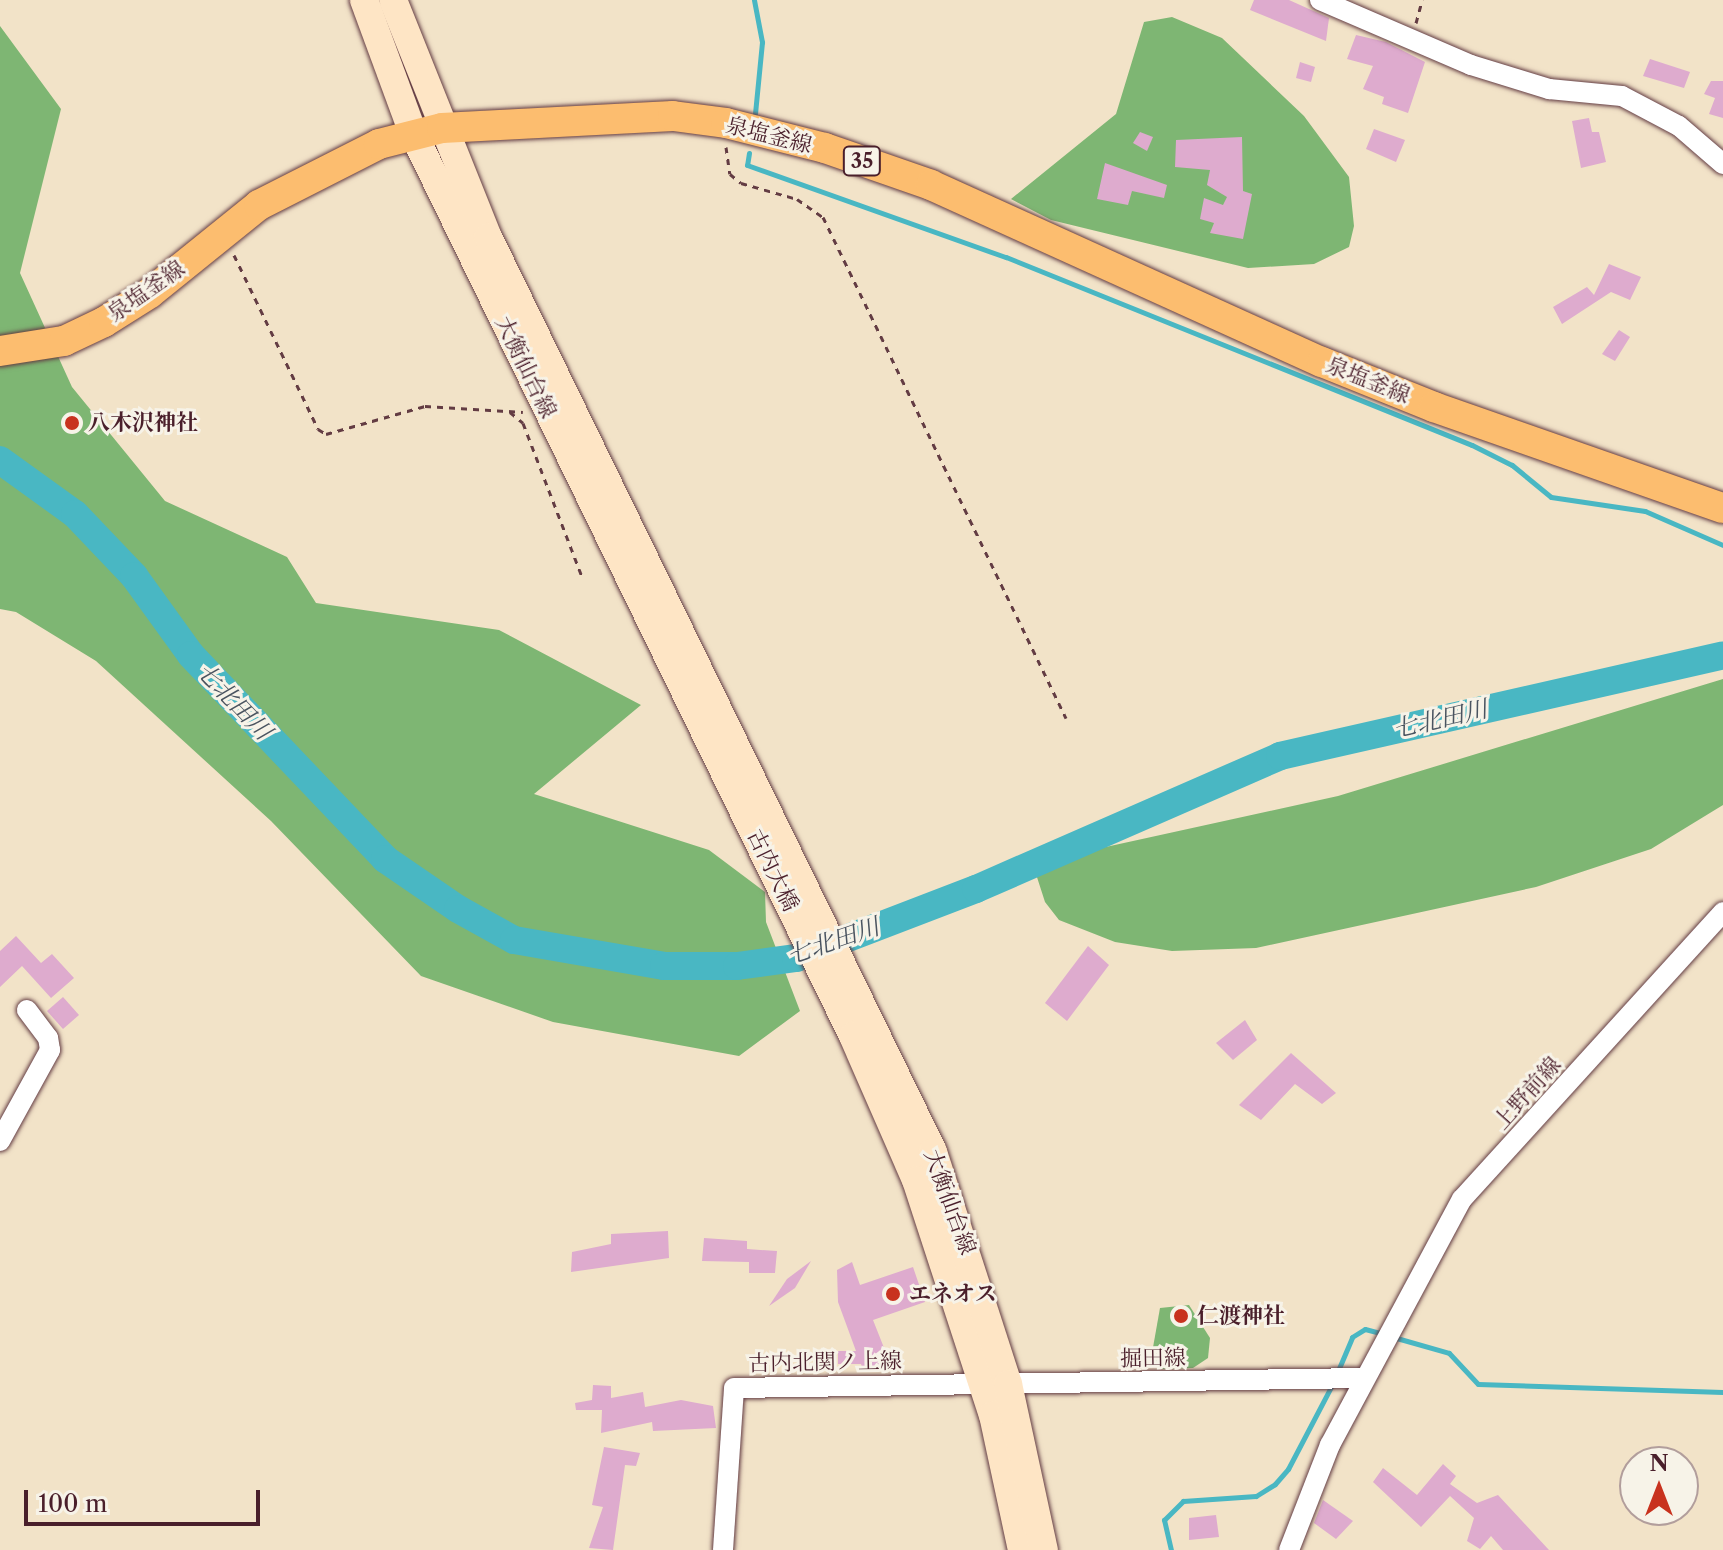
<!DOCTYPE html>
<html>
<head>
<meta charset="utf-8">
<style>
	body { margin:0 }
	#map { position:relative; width:1723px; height:1550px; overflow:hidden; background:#f2e3c8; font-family:"Libre Caslon Text","Noto Serif JP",serif }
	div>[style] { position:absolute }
	.forest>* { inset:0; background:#7eb673 }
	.stream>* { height:5px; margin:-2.5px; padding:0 2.5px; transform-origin:2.5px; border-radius:2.5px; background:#49b7c3 }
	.river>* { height:28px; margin:-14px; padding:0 14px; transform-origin:14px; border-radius:14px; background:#49b7c3 }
	.building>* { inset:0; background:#deabce }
	.path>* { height:3px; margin-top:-1.5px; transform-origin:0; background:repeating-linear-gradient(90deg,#633c43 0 6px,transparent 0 12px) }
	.roads { filter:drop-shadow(0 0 2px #633c43) drop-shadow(0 0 2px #633c43) }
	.street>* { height:20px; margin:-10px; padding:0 10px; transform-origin:10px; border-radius:10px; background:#fff }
	.secondary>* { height:28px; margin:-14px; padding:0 14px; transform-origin:14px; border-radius:14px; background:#fee5c5 }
	.primary>* { height:30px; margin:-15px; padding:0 15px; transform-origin:15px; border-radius:15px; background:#fcbd6f }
	.dots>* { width:22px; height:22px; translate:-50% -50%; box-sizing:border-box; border:4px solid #f7f3e8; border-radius:50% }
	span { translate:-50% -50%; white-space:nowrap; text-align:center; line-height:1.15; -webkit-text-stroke:6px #f7f3e8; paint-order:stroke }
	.shield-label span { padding:2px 6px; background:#f7f3e8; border:2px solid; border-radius:6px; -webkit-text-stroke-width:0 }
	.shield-label { font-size:20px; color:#4a1f2b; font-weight:700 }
	.street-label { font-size:22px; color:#4a1f2b }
	.poi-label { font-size:22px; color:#4a1f2b; font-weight:700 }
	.left { translate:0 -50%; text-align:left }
	.water-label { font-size:24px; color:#4a5460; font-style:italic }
	.north { position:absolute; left:1619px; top:1446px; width:80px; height:80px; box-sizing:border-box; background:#f7f3e8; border:2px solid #b29e9c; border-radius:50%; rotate:0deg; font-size:22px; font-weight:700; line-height:32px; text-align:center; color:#4a1f2b }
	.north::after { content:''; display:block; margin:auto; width:28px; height:36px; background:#c8321e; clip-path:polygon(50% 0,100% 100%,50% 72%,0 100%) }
	.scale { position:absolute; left:24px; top:1490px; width:236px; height:36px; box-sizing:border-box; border:4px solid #4a1f2b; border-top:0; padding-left:10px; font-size:24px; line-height:28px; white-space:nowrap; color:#4a1f2b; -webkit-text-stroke:6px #f7f3e8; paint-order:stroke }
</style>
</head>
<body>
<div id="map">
	<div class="forest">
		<div style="clip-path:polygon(1172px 17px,1222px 38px,1304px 116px,1349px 177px,1354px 226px,1349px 247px,1314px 264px,1248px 268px,1051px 220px,1011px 199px,1116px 114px,1144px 22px)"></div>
		<div style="clip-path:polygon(0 26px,61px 109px,20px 273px,72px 387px,165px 501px,287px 557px,316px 603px,499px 630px,641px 705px,534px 794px,709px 850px,765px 892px,766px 922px,800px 1011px,739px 1056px,553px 1022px,421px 976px,271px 821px,96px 661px,16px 612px,0 609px)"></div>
		<div style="clip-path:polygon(1723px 679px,1723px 805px,1651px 849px,1536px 887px,1256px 948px,1172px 951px,1115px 942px,1059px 920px,1045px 902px,1035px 871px,1038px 864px,1092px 850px,1338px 796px)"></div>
		<div style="clip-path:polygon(1189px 1305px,1210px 1338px,1208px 1358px,1193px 1368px,1159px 1369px,1152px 1353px,1160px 1308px)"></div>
	</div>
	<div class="stream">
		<div style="left:754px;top:0;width:43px;rotate:79.2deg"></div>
		<div style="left:762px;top:42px;width:72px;rotate:95.6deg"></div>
		<div style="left:749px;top:153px;width:12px;rotate:99deg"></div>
		<div style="left:747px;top:165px;width:275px;rotate:19.6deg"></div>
		<div style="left:1006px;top:257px;width:502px;rotate:21.97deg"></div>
		<div style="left:1472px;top:445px;width:45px;rotate:26.6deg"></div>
		<div style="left:1512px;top:465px;width:50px;rotate:39.4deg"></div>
		<div style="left:1551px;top:497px;width:95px;rotate:8.5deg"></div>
		<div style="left:1645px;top:511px;width:85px;rotate:23.6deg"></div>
		<div style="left:1393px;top:1337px;width:58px;rotate:15.9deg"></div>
		<div style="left:1449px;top:1353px;width:42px;rotate:46.9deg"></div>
		<div style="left:1478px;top:1384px;width:245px;rotate:1.9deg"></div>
		<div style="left:1337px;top:1373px;width:39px;rotate:-67deg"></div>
		<div style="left:1352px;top:1337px;width:15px;rotate:-32deg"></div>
		<div style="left:1365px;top:1329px;width:20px;rotate:15deg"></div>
		<div style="left:1171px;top:1550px;width:31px;rotate:-103deg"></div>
		<div style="left:1164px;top:1520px;width:27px;rotate:-45deg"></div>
		<div style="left:1183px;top:1501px;width:73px;rotate:-3.9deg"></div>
		<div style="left:1256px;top:1496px;width:22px;rotate:-32deg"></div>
		<div style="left:1275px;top:1484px;width:20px;rotate:-49deg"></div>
		<div style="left:1288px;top:1469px;width:97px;rotate:-62.4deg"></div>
	</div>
	<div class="river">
		<div style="left:0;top:460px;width:92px;rotate:35.8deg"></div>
		<div style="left:75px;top:514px;width:86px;rotate:46.4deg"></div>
		<div style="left:134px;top:576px;width:97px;rotate:54.2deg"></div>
		<div style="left:191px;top:655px;width:282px;rotate:46.4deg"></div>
		<div style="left:385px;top:859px;width:88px;rotate:34.4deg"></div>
		<div style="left:458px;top:909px;width:64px;rotate:29deg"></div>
		<div style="left:514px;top:940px;width:152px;rotate:9.8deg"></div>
		<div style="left:664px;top:966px;width:73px"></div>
		<div style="left:737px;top:966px;width:60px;rotate:-7.7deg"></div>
		<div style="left:796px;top:958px;width:193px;rotate:-21deg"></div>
		<div style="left:976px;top:889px;width:332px;rotate:-23.6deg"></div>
		<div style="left:1280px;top:756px;width:454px;rotate:-12.8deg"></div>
	</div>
	<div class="building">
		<div style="clip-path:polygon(1254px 0,1289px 0,1329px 18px,1326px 41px,1250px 10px)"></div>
		<div style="clip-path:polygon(1356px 35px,1386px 42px,1425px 62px,1408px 113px,1382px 104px,1384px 97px,1363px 89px,1373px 66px,1347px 59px)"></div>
		<div style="clip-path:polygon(1650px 59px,1690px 72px,1684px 88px,1643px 76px)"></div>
		<div style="clip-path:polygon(1300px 62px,1315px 67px,1311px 82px,1296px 78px)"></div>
		<div style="clip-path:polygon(1711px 81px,1723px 81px,1723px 118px,1709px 114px,1715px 98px,1704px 94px)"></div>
		<div style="clip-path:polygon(1589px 118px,1592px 132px,1599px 132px,1606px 162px,1581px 168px,1572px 121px)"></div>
		<div style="clip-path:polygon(1374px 129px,1405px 140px,1396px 162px,1366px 149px)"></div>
		<div style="clip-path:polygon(1140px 132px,1153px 137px,1147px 151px,1133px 143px)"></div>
		<div style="clip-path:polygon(1242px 137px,1243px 191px,1252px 194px,1243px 239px,1210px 233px,1214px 223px,1200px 219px,1204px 198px,1223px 205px,1227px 197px,1207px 185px,1210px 170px,1175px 167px,1176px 140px)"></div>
		<div style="clip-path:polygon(1105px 163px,1167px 185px,1164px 198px,1132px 191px,1128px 205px,1097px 199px)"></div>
		<div style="clip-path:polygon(1609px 264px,1641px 277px,1630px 300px,1611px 292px,1562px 324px,1553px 307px,1587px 287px,1594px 295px)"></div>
		<div style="clip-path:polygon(1619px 330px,1630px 337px,1615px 361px,1602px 354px)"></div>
		<div style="clip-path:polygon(16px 936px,41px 963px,52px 954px,74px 978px,51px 998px,22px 966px,0 987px,0 951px)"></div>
		<div style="clip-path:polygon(1088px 946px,1109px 965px,1067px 1021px,1045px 1003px)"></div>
		<div style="clip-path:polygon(63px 997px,79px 1015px,63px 1029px,47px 1011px)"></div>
		<div style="clip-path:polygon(1245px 1020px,1257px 1040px,1233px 1060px,1216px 1043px)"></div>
		<div style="clip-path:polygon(1291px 1053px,1336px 1093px,1322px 1104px,1295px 1084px,1261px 1120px,1239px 1105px)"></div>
		<div style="clip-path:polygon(668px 1231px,669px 1258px,571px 1272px,572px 1252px,611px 1244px,611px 1234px)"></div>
		<div style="clip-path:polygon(704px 1238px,747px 1241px,747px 1249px,777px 1251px,775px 1273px,749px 1273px,749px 1262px,702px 1261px)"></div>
		<div style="clip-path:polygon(811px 1261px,795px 1288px,769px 1306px,787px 1279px)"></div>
		<div style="clip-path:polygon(852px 1262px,860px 1285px,913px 1267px,925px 1302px,873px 1320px,890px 1363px,863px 1370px,861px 1364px,838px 1364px,838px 1351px,856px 1351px,838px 1302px,837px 1270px)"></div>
		<div style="clip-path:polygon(593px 1385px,611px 1386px,611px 1398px,643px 1392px,645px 1407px,681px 1400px,713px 1406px,716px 1428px,653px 1431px,652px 1422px,601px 1433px,602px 1410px,576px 1410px,575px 1403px,592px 1400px)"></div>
		<div style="clip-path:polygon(604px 1447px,640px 1453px,636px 1466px,625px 1465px,613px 1550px,589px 1548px,603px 1507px,592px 1505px)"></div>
		<div style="clip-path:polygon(1443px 1464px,1456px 1476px,1450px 1484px,1477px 1503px,1498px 1495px,1549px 1550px,1503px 1550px,1491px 1536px,1480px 1549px,1467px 1541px,1474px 1518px,1450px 1496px,1421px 1527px,1373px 1482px,1383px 1468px,1417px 1495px)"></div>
		<div style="clip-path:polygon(1323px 1500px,1353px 1521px,1336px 1539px,1314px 1523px)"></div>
		<div style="clip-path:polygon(1216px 1515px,1219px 1537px,1189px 1540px,1189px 1518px)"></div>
	</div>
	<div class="path">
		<div style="left:1416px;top:23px;width:24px;rotate:-75deg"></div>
		<div style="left:726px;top:147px;width:27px;rotate:82deg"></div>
		<div style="left:730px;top:174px;width:14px;rotate:39deg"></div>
		<div style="left:741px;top:183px;width:58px;rotate:15.9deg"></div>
		<div style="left:797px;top:199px;width:32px;rotate:35deg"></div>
		<div style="left:823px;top:217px;width:557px;rotate:64.13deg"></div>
		<div style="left:234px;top:255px;width:193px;rotate:64.2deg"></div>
		<div style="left:318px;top:429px;width:9px;rotate:32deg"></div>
		<div style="left:326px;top:434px;width:103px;rotate:-15.8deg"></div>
		<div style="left:425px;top:406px;width:98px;rotate:3.5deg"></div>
		<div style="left:510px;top:412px;width:17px;rotate:40deg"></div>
		<div style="left:523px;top:423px;width:165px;rotate:69deg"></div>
	</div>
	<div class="roads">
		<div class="street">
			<div style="left:1320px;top:0;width:164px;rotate:23.3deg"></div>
			<div style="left:1471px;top:65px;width:82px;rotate:17.1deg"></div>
			<div style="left:1549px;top:89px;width:73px;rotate:5.5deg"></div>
			<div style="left:1622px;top:96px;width:64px;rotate:27.8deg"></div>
			<div style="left:1679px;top:126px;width:58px;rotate:40.8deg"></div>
			<div style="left:0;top:1141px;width:104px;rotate:-61.2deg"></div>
			<div style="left:50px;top:1050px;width:12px;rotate:-99deg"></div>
			<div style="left:48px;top:1038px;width:35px;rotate:-127deg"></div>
			<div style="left:723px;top:1550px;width:162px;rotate:-86.1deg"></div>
			<div style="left:734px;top:1388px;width:630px;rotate:-0.91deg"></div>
			<div style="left:1289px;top:1550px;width:113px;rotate:-68.7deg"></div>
			<div style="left:1330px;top:1445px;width:279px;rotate:-61.8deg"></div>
			<div style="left:1462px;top:1199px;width:388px;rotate:-47.7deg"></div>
		</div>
		<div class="secondary">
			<div style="left:364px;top:0;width:142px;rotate:69.8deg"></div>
			<div style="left:413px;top:133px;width:1004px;rotate:64.02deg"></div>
			<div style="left:853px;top:1036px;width:157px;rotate:66.4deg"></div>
			<div style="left:916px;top:1180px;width:247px;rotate:71.9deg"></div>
			<div style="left:993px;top:1415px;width:138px;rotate:77.9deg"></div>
			<div style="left:393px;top:0;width:255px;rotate:68.2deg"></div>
			<div style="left:488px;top:237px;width:1017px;rotate:64.06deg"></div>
			<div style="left:933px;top:1152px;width:244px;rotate:72.1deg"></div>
			<div style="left:1008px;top:1384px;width:170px;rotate:77.8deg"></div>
		</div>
		<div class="primary">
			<div style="left:0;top:351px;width:65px;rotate:-8.9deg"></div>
			<div style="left:64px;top:341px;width:44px;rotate:-25.4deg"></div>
			<div style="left:104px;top:322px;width:54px;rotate:-32.2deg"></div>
			<div style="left:150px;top:293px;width:140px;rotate:-38.9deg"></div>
			<div style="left:259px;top:205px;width:135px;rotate:-26.9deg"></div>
			<div style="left:379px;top:144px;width:65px;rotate:-14.3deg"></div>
			<div style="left:442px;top:128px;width:231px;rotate:-3deg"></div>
			<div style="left:673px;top:116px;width:53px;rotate:7.5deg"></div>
			<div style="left:726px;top:123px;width:102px;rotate:14.2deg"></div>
			<div style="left:825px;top:148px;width:112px;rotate:19.2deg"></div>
			<div style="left:931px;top:185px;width:429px;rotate:24.4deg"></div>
			<div style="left:1322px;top:362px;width:121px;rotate:21.9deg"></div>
			<div style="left:1434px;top:407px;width:306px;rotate:19.3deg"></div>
		</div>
	</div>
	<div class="dots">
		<div style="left:72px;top:423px;background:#c8321e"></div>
		<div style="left:893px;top:1294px;background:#c8321e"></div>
		<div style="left:1181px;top:1316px;background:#c8321e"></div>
	</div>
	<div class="shield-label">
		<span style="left:862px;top:161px">35</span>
	</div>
	<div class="street-label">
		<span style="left:769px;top:135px;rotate:14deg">泉塩釜線</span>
		<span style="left:146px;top:291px;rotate:-35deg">泉塩釜線</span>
		<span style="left:526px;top:367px;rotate:64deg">大衡仙台線</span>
		<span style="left:1368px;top:380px;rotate:22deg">泉塩釜線</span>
		<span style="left:773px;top:870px;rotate:64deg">古内大橋</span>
		<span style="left:1527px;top:1093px;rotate:-48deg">上野前線</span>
		<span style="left:950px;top:1202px;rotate:70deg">大衡仙台線</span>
		<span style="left:1153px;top:1358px;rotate:-1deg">掘田線</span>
		<span style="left:825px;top:1362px;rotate:-1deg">古内北関ノ上線</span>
	</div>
	<div class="poi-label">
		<span class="left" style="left:88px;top:423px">八木沢神社</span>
		<span class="left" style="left:909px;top:1294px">エネオス</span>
		<span class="left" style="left:1197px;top:1316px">仁渡神社</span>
	</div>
	<div class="water-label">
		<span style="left:234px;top:701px;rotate:46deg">七北田川</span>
		<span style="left:1440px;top:719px;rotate:-13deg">七北田川</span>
		<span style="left:833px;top:941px;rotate:-19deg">七北田川</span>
	</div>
	<div class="north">N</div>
	<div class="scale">100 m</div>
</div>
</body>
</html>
